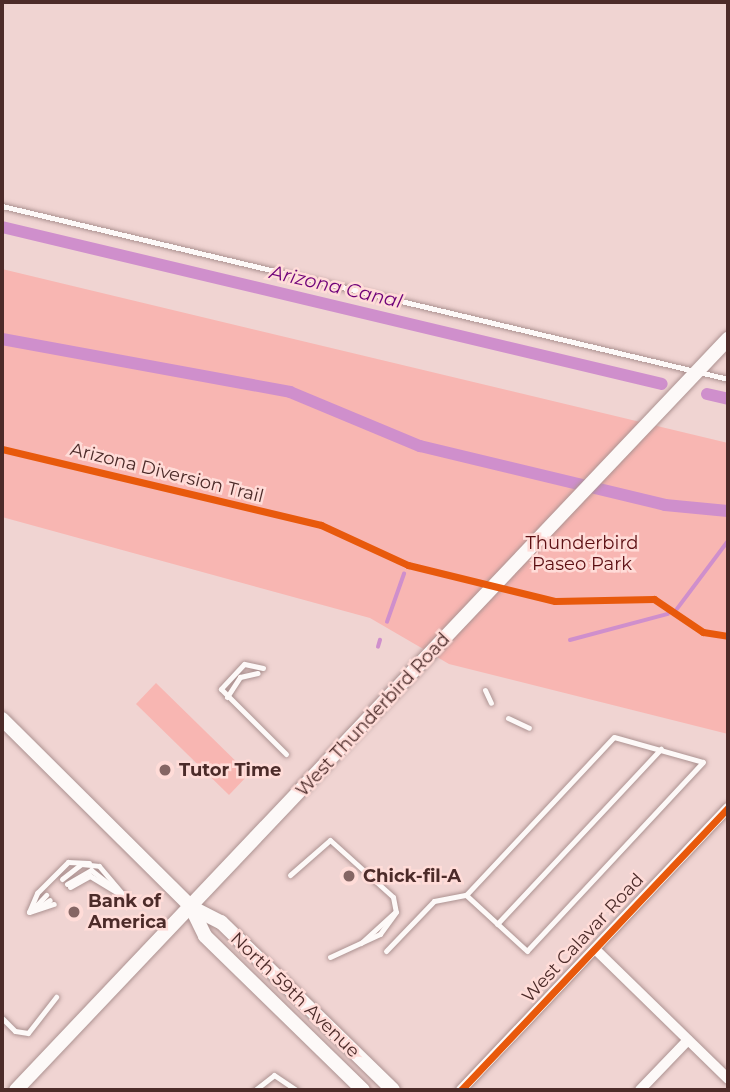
<!DOCTYPE html>
<html>
<head>
<meta charset="utf-8">
<style>
	body { margin:0 }
	#map { position:relative; width:730px; height:1092px; overflow:hidden; background:#f0d4d2; font-family:Montserrat,sans-serif }
	div>[style] { position:absolute }
	.green>* { inset:0; background:#f8b6b2 }
	.stream>* { height:3.5px; margin:-1.75px; padding:0 1.75px; transform-origin:1.75px; border-radius:1.75px; background:#cf8fcc }
	.canal>* { height:12px; margin:-6px; padding:0 6px; transform-origin:6px; border-radius:6px; background:#cf8fcc }
	.roads { filter:drop-shadow(0 0 2px #ac9291) drop-shadow(0 0 2px #ac9291) }
	.lane>* { height:5px; margin:-2.5px; padding:0 2.5px; transform-origin:2.5px; border-radius:2.5px; background:#fdf9f8 }
	.street>* { height:10px; margin:-5px; padding:0 5px; transform-origin:5px; border-radius:5px; background:#fdf9f8 }
	.secondary>* { height:14px; margin:-7px; padding:0 7px; transform-origin:7px; border-radius:7px; background:#fdf9f8 }
	.cycleway>* { height:7px; margin:-3.5px; padding:0 3.5px; transform-origin:3.5px; border-radius:3.5px; background:#e8590c }
	.dots>* { width:19px; height:19px; translate:-50% -50%; box-sizing:border-box; border:4px solid #ffdcd8; border-radius:50% }
	span { translate:-50% -50%; white-space:nowrap; text-align:center; line-height:1.15; -webkit-text-stroke:5px #ffdcd8; paint-order:stroke }
	.street-label { font-size:18px; color:#4c2b29 }
	.park-label { font-size:18px; color:#5c0f13 }
	.poi-label { font-size:18px; color:#4c2b29; font-weight:700 }
	.left { translate:0 -50%; text-align:left }
	.water-label { font-size:19px; color:#6f0179; font-style:italic }
	.frame { position:absolute; inset:0; border:4px solid #4c2b29; pointer-events:none }
</style>
</head>
<body>
<div id="map">
	<div class="green">
		<div style="clip-path:polygon(2px 269px,728px 443px,728px 734px,449px 664px,370px 618px,2px 517px)"></div>
		<div style="clip-path:polygon(156px 683px,249px 774px,229px 795px,136px 704px)"></div>
	</div>
	<div class="stream">
		<div style="left:677px;top:609px;width:85px;rotate:-53.1deg"></div>
		<div style="left:387px;top:622px;width:51px;rotate:-70.5deg"></div>
		<div style="left:570px;top:640px;width:101px;rotate:-14.9deg"></div>
		<div style="left:378px;top:647px;width:7px;rotate:-74deg"></div>
	</div>
	<div class="canal">
		<div style="left:2px;top:227px;width:678px;rotate:13.38deg"></div>
		<div style="left:2px;top:339px;width:293px;rotate:10.4deg"></div>
		<div style="left:290px;top:392px;width:141px;rotate:22.6deg"></div>
		<div style="left:420px;top:446px;width:252px;rotate:13.5deg"></div>
		<div style="left:665px;top:505px;width:63px;rotate:5.4deg"></div>
		<div style="left:707px;top:394px;width:22px;rotate:13deg"></div>
	</div>
	<div class="roads">
		<div class="lane">
			<div style="left:2px;top:206px;width:746px;rotate:13.4deg"></div>
			<div style="left:263px;top:668px;width:19px;rotate:-168deg"></div>
			<div style="left:244px;top:664px;width:34px;rotate:133deg"></div>
			<div style="left:221px;top:689px;width:92px;rotate:45deg"></div>
			<div style="left:485px;top:690px;width:14px;rotate:65deg"></div>
			<div style="left:227px;top:697px;width:24px;rotate:-57deg"></div>
			<div style="left:240px;top:677px;width:18px;rotate:-13deg"></div>
			<div style="left:508px;top:718px;width:23px;rotate:25deg"></div>
			<div style="left:614px;top:737px;width:92px;rotate:15.7deg"></div>
			<div style="left:703px;top:762px;width:258px;rotate:133deg"></div>
			<div style="left:527px;top:951px;width:83px;rotate:-137.4deg"></div>
			<div style="left:466px;top:895px;width:216px;rotate:-46.9deg"></div>
			<div style="left:290px;top:875px;width:53px;rotate:-41.2deg"></div>
			<div style="left:330px;top:840px;width:85px;rotate:42.1deg"></div>
			<div style="left:393px;top:897px;width:15px;rotate:79deg"></div>
			<div style="left:396px;top:912px;width:27px;rotate:126deg"></div>
			<div style="left:380px;top:934px;width:55px;rotate:155.3deg"></div>
			<div style="left:62px;top:879px;width:24px;rotate:-38deg"></div>
			<div style="left:81px;top:864px;width:18px;rotate:6deg"></div>
			<div style="left:99px;top:866px;width:42px;rotate:49.8deg"></div>
			<div style="left:67px;top:884px;width:28px;rotate:-30deg"></div>
			<div style="left:91px;top:870px;width:42px;rotate:38.2deg"></div>
			<div style="left:70px;top:887px;width:23px;rotate:-29deg"></div>
			<div style="left:90px;top:876px;width:42px;rotate:31.4deg"></div>
			<div style="left:34px;top:908px;width:18px;rotate:-47deg"></div>
			<div style="left:38px;top:908px;width:14px;rotate:-34deg"></div>
			<div style="left:29px;top:912px;width:21px;rotate:-67deg"></div>
			<div style="left:37px;top:893px;width:44px;rotate:-45deg"></div>
			<div style="left:68px;top:862px;width:21px;rotate:3deg"></div>
			<div style="left:29px;top:912px;width:26px;rotate:-18deg"></div>
			<div style="left:497px;top:924px;width:240px;rotate:-46.9deg"></div>
			<div style="left:361px;top:943px;width:46px;rotate:-42.4deg"></div>
			<div style="left:386px;top:951px;width:69px;rotate:-46.2deg"></div>
			<div style="left:434px;top:901px;width:33px;rotate:-11deg"></div>
			<div style="left:2px;top:1018px;width:18px;rotate:45deg"></div>
			<div style="left:15px;top:1031px;width:13px;rotate:9deg"></div>
			<div style="left:28px;top:1033px;width:46px;rotate:-52.1deg"></div>
			<div style="left:255px;top:1090px;width:24px;rotate:-38deg"></div>
			<div style="left:274px;top:1075px;width:27px;rotate:34deg"></div>
		</div>
		<div class="street">
			<div style="left:595px;top:949px;width:186px;rotate:44.3deg"></div>
			<div style="left:461px;top:1090px;width:388px;rotate:-46.6deg"></div>
			<div style="left:640px;top:1090px;width:69px;rotate:-46.2deg"></div>
		</div>
		<div class="secondary">
			<div style="left:2px;top:719px;width:267px;rotate:44.8deg"></div>
			<div style="left:191px;top:907px;width:34px;rotate:27deg"></div>
			<div style="left:221px;top:922px;width:240px;rotate:44.3deg"></div>
			<div style="left:191px;top:907px;width:32px;rotate:64deg"></div>
			<div style="left:205px;top:936px;width:221px;rotate:44.3deg"></div>
			<div style="left:16px;top:1090px;width:1035px;rotate:-46.53deg"></div>
		</div>
	</div>
	<div class="cycleway">
		<div style="left:2px;top:449px;width:328px;rotate:13.4deg"></div>
		<div style="left:321px;top:525px;width:96px;rotate:24.7deg"></div>
		<div style="left:408px;top:565px;width:151px;rotate:13.8deg"></div>
		<div style="left:555px;top:601px;width:99px;rotate:-1.2deg"></div>
		<div style="left:654px;top:599px;width:59px;rotate:34deg"></div>
		<div style="left:703px;top:632px;width:25px;rotate:9deg"></div>
		<div style="left:461px;top:1090px;width:388px;rotate:-46.6deg"></div>
	</div>
	<div class="dots">
		<div style="left:165px;top:770px;background:#856664"></div>
		<div style="left:349px;top:876px;background:#856664"></div>
		<div style="left:74px;top:912px;background:#856664"></div>
	</div>
	<div class="street-label">
		<span style="left:167px;top:473px;rotate:14deg">Arizona Diversion Trail</span>
		<span style="left:373px;top:715px;rotate:-47deg">West Thunderbird Road</span>
		<span style="left:583px;top:938px;rotate:-47deg">West Calavar Road</span>
		<span style="left:295px;top:995px;rotate:44deg">North 59th Avenue</span>
	</div>
	<div class="park-label">
		<span style="left:582px;top:554px">Thunderbird<br>Paseo Park</span>
	</div>
	<div class="poi-label">
		<span class="left" style="left:179px;top:770px">Tutor Time</span>
		<span class="left" style="left:363px;top:876px">Chick-fil-A</span>
		<span class="left" style="left:88px;top:912px">Bank of<br>America</span>
	</div>
	<div class="water-label">
		<span style="left:336px;top:287px;rotate:13deg">Arizona Canal</span>
	</div>
	<div class="frame"></div>
</div>
</body>
</html>
